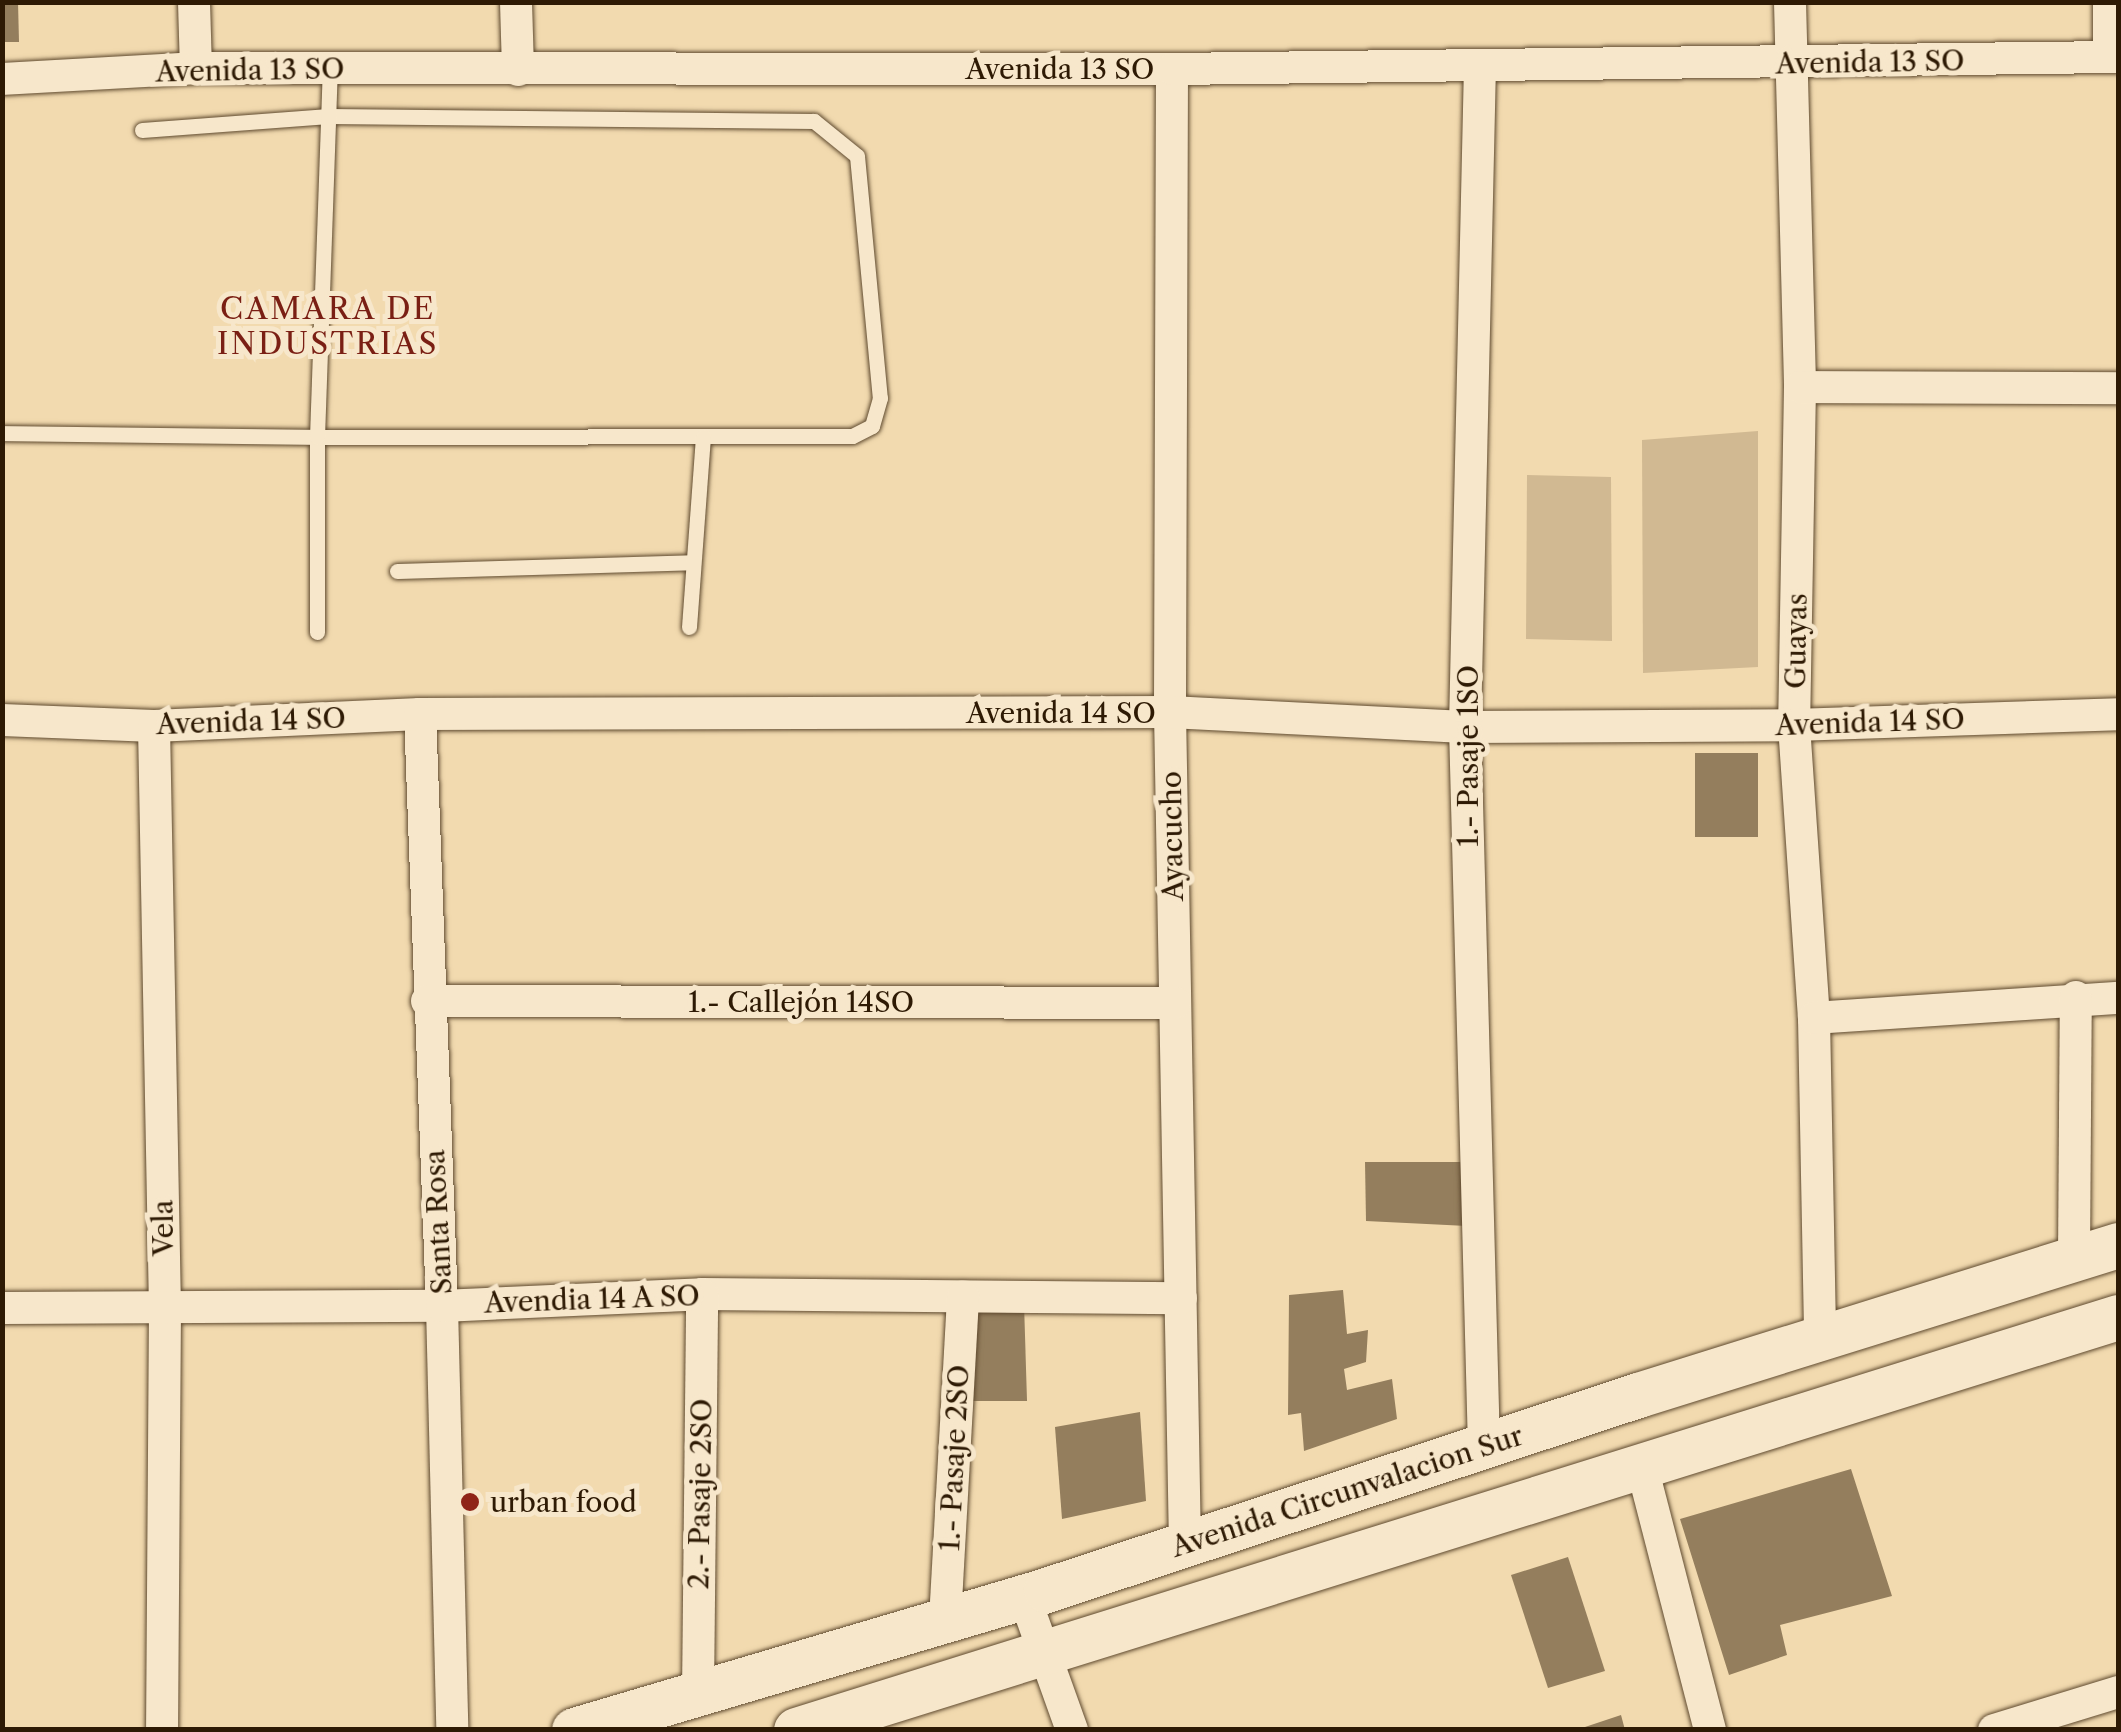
<!DOCTYPE html>
<html>
<head>
<meta charset="utf-8">
<style>
	body { margin:0 }
	#map { position:relative; width:2121px; height:1732px; overflow:hidden; background:#f2daaf; font-family:"Libre Caslon Text",serif }
	div>[style] { position:absolute }
	.green>* { inset:0; background:#d1b992 }
	.building>* { inset:0; background:#947e5d }
	.roads { filter:drop-shadow(0 0 2px #5f4a2f) drop-shadow(0 0 2px #5f4a2f) }
	.lane>* { height:15px; margin:-7.5px; padding:0 7.5px; transform-origin:7.5px; border-radius:7.5px; background:#f7e7cb }
	.street>* { height:32px; margin:-16px; padding:0 16px; transform-origin:16px; border-radius:16px; background:#f7e7cb }
	.secondary>* { height:45px; margin:-22.5px; padding:0 22.5px; transform-origin:22.5px; border-radius:22.5px; background:#f7e7cb }
	.dots>* { width:28px; height:28px; translate:-50% -50%; box-sizing:border-box; border:5px solid #f7e7cb; border-radius:50% }
	span { translate:-50% -50%; white-space:nowrap; text-align:center; line-height:1.15; -webkit-text-stroke:10px #f7e7cb; paint-order:stroke }
	.street-label { font-size:28px; color:#2e1a04 }
	.poi-label { font-size:28px; color:#2e1a04 }
	.left { translate:0 -50%; text-align:left }
	.neighbourhood-label { font-size:30px; color:#7a1f14; letter-spacing:2.5px }
	.frame { position:absolute; inset:0; border:5px solid #2e1a04; pointer-events:none }
</style>
</head>
<body>
<div id="map">
	<div class="green">
		<div style="clip-path:polygon(1758px 431px,1758px 667px,1643px 673px,1642px 440px)"></div>
		<div style="clip-path:polygon(1527px 475px,1611px 477px,1612px 641px,1526px 639px)"></div>
	</div>
	<div class="building">
		<div style="clip-path:polygon(2px 2px,18px 2px,19px 42px,2px 42px)"></div>
		<div style="clip-path:polygon(1695px 753px,1758px 753px,1758px 837px,1695px 837px)"></div>
		<div style="clip-path:polygon(1365px 1162px,1465px 1162px,1467px 1226px,1366px 1221px)"></div>
		<div style="clip-path:polygon(1343px 1290px,1347px 1334px,1368px 1330px,1366px 1362px,1344px 1369px,1347px 1390px,1392px 1379px,1397px 1419px,1304px 1451px,1301px 1413px,1288px 1415px,1289px 1295px)"></div>
		<div style="clip-path:polygon(1024px 1303px,1027px 1401px,969px 1401px,971px 1304px)"></div>
		<div style="clip-path:polygon(1140px 1412px,1146px 1501px,1062px 1519px,1055px 1427px)"></div>
		<div style="clip-path:polygon(1851px 1469px,1892px 1596px,1780px 1625px,1787px 1655px,1729px 1675px,1680px 1519px)"></div>
		<div style="clip-path:polygon(1568px 1557px,1605px 1671px,1548px 1688px,1511px 1575px)"></div>
		<div style="clip-path:polygon(1621px 1715px,1625px 1730px,1579px 1730px,1579px 1729px)"></div>
	</div>
	<div class="roads">
		<div class="lane">
			<div style="left:142px;top:130px;width:187px;rotate:-4.3deg"></div>
			<div style="left:328px;top:116px;width:486px;rotate:0.6deg"></div>
			<div style="left:814px;top:121px;width:55px;rotate:39.1deg"></div>
			<div style="left:857px;top:156px;width:243px;rotate:84.6deg"></div>
			<div style="left:880px;top:398px;width:29px;rotate:106deg"></div>
			<div style="left:872px;top:426px;width:22px;rotate:153deg"></div>
			<div style="left:852px;top:436px;width:535px;rotate:179.89deg"></div>
			<div style="left:317px;top:437px;width:195px;rotate:90deg"></div>
			<div style="left:2px;top:433px;width:315px;rotate:0.7deg"></div>
			<div style="left:317px;top:437px;width:368px;rotate:-88deg"></div>
			<div style="left:397px;top:571px;width:296px;rotate:-1.7deg"></div>
			<div style="left:689px;top:627px;width:191px;rotate:-85.8deg"></div>
		</div>
		<div class="street">
			<div style="left:194px;top:2px;width:66px;rotate:88.3deg"></div>
			<div style="left:516px;top:2px;width:68px;rotate:88.3deg"></div>
			<div style="left:1790px;top:2px;width:385px;rotate:88.5deg"></div>
			<div style="left:1800px;top:387px;width:338px;rotate:91deg"></div>
			<div style="left:1794px;top:725px;width:294px;rotate:86.1deg"></div>
			<div style="left:1814px;top:1018px;width:320px;rotate:88.9deg"></div>
			<div style="left:2109px;top:57px;width:55px;rotate:-90deg"></div>
			<div style="left:1480px;top:65px;width:662px;rotate:91.3deg"></div>
			<div style="left:1465px;top:727px;width:720px;rotate:88.49deg"></div>
			<div style="left:1172px;top:69px;width:643px;rotate:90.18deg"></div>
			<div style="left:1170px;top:712px;width:831px;rotate:88.97deg"></div>
			<div style="left:2px;top:79px;width:194px;rotate:-3.2deg"></div>
			<div style="left:196px;top:68px;width:976px;rotate:0.06deg"></div>
			<div style="left:1172px;top:69px;width:946px;rotate:-0.73deg"></div>
			<div style="left:1800px;top:387px;width:318px;rotate:0.2deg"></div>
			<div style="left:420px;top:714px;width:592px;rotate:87.87deg"></div>
			<div style="left:442px;top:1306px;width:424px;rotate:88.6deg"></div>
			<div style="left:2px;top:720px;width:152px;rotate:2.3deg"></div>
			<div style="left:154px;top:726px;width:266px;rotate:-2.6deg"></div>
			<div style="left:420px;top:714px;width:750px;rotate:-0.15deg"></div>
			<div style="left:1170px;top:712px;width:295px;rotate:2.9deg"></div>
			<div style="left:1465px;top:727px;width:329px;rotate:-0.3deg"></div>
			<div style="left:1794px;top:725px;width:324px;rotate:-1.9deg"></div>
			<div style="left:154px;top:726px;width:582px;rotate:88.92deg"></div>
			<div style="left:165px;top:1308px;width:422px;rotate:90.4deg"></div>
			<div style="left:427px;top:1001px;width:748px;rotate:0.15deg"></div>
			<div style="left:1814px;top:1018px;width:305px;rotate:-3.8deg"></div>
			<div style="left:2074px;top:1258px;width:261px;rotate:-89.6deg"></div>
			<div style="left:2px;top:1308px;width:440px;rotate:-0.3deg"></div>
			<div style="left:442px;top:1306px;width:260px;rotate:-2.6deg"></div>
			<div style="left:702px;top:1294px;width:479px;rotate:0.5deg"></div>
			<div style="left:1642px;top:1467px;width:272px;rotate:75.5deg"></div>
			<div style="left:1024px;top:1596px;width:142px;rotate:70.3deg"></div>
			<div style="left:945px;top:1620px;width:324px;rotate:-86.8deg"></div>
			<div style="left:698px;top:1695px;width:401px;rotate:-89.4deg"></div>
			<div style="left:1994px;top:1730px;width:130px;rotate:-17deg"></div>
		</div>
		<div class="secondary">
			<div style="left:574px;top:1730px;width:492px;rotate:-16.5deg"></div>
			<div style="left:1046px;top:1590px;width:623px;rotate:-18.23deg"></div>
			<div style="left:1638px;top:1395px;width:503px;rotate:-17.35deg"></div>
			<div style="left:796px;top:1730px;width:1385px;rotate:-17.35deg"></div>
		</div>
	</div>
	<div class="dots">
		<div style="left:470px;top:1502px;background:#8f2418"></div>
	</div>
	<div class="street-label">
		<span style="left:1870px;top:62px;rotate:-1deg">Avenida 13 SO</span>
		<span style="left:1060px;top:69px">Avenida 13 SO</span>
		<span style="left:250px;top:70px;rotate:-1deg">Avenida 13 SO</span>
		<span style="left:1796px;top:641px;rotate:-89deg">Guayas</span>
		<span style="left:1061px;top:713px">Avenida 14 SO</span>
		<span style="left:251px;top:721px;rotate:-2deg">Avenida 14 SO</span>
		<span style="left:1870px;top:722px;rotate:-2deg">Avenida 14 SO</span>
		<span style="left:1468px;top:756px;rotate:-90deg">1.- Pasaje 1SO</span>
		<span style="left:1172px;top:836px;rotate:-91deg">Ayacucho</span>
		<span style="left:801px;top:1002px">1.- Callejón 14SO</span>
		<span style="left:438px;top:1222px;rotate:-93deg">Santa Rosa</span>
		<span style="left:163px;top:1228px;rotate:-91deg">Vela</span>
		<span style="left:592px;top:1299px;rotate:-2deg">Avendia 14 A SO</span>
		<span style="left:954px;top:1458px;rotate:-87deg">1.- Pasaje 2SO</span>
		<span style="left:1347px;top:1491px;rotate:-18deg">Avenida Circunvalacion Sur</span>
		<span style="left:700px;top:1494px;rotate:-89deg">2.- Pasaje 2SO</span>
	</div>
	<div class="poi-label">
		<span class="left" style="left:490px;top:1502px">urban food</span>
	</div>
	<div class="neighbourhood-label">
		<span style="left:328px;top:326px">CAMARA DE<br>INDUSTRIAS</span>
	</div>
	<div class="frame"></div>
</div>
</body>
</html>
